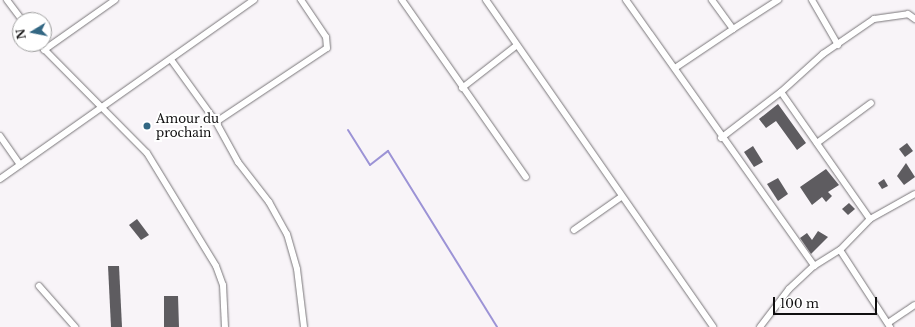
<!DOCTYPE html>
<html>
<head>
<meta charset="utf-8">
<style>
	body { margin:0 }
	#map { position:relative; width:915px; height:327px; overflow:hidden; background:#f8f4f8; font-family:"Libre Baskerville",serif }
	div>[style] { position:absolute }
	.stream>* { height:2px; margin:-1px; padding:0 1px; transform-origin:1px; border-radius:1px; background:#9c93d6 }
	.building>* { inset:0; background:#5e5c60 }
	.roads { filter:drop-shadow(0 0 1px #797679) drop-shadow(0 0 1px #797679) }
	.street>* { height:6px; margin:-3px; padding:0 3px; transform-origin:3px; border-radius:3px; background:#fff }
	.dots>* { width:11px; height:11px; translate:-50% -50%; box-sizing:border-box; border:2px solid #fff; border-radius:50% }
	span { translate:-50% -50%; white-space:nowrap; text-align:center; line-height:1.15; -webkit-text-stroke:4px #fff; paint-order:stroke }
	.poi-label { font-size:12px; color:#100f10 }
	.left { translate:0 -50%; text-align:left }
	.north { position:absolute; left:12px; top:12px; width:40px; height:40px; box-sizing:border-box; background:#fff; border:1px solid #9f9f9f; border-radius:50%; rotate:260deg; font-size:11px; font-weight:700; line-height:16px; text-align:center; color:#100f10 }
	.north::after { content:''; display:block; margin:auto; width:14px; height:18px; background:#336783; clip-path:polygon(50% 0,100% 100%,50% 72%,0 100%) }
	.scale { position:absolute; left:773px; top:297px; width:104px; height:18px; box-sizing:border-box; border:2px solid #100f10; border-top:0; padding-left:5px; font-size:12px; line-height:14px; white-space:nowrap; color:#100f10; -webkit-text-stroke:3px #fff; paint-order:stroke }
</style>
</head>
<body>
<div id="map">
	<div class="stream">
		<div style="left:348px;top:130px;width:41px;rotate:57.8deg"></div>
		<div style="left:370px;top:165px;width:23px;rotate:-38deg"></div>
		<div style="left:388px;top:151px;width:207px;rotate:58.2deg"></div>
	</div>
	<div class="building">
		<div style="clip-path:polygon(778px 104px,806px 143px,797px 150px,776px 121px,766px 128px,759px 119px)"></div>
		<div style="clip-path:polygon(907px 143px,913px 151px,905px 157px,899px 149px)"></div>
		<div style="clip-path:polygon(753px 146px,763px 162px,754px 167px,744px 152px)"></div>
		<div style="clip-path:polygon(906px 163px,915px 177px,904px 185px,897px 176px)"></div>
		<div style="clip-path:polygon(826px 169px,839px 185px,828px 192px,832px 196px,826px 202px,822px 197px,812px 205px,800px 187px)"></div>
		<div style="clip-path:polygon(778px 178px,788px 194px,778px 201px,767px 184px)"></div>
		<div style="clip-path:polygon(884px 179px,888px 186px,882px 189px,878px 183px)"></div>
		<div style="clip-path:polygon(849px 203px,855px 209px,848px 215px,842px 209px)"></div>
		<div style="clip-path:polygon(137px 219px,149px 235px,141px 240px,129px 225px)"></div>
		<div style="clip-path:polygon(818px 231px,828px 237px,811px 254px,800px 238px,807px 233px,812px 240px)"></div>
		<div style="clip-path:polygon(108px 266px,119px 266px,122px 327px,111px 327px)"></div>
		<div style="clip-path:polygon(164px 296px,178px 296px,179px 327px,164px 327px)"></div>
	</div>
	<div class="roads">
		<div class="street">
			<div style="left:7px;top:0;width:25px;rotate:53deg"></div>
			<div style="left:402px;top:0;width:216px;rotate:55deg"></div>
			<div style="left:486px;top:0;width:398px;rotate:55.2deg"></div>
			<div style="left:626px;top:0;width:326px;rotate:54.7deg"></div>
			<div style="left:812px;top:0;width:52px;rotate:60deg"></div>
			<div style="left:733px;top:29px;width:54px;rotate:-32.8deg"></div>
			<div style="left:39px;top:44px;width:153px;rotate:45.3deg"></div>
			<div style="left:147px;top:153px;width:132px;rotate:58.6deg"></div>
			<div style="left:216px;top:266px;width:20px;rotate:70deg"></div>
			<div style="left:223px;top:285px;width:42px;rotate:87.3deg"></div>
			<div style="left:44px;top:50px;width:87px;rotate:-35.2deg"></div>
			<div style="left:172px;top:61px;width:75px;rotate:54.2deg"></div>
			<div style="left:216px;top:122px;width:46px;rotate:61.2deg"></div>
			<div style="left:238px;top:162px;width:51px;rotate:52.2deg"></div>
			<div style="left:269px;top:202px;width:37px;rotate:61deg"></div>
			<div style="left:287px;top:234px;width:36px;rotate:74deg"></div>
			<div style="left:297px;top:269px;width:58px;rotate:83.1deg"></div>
			<div style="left:675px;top:68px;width:70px;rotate:-33.9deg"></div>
			<div style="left:733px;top:29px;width:36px;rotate:-126deg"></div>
			<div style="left:462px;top:88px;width:68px;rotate:-37.9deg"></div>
			<div style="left:781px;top:92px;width:57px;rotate:-42.1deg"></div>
			<div style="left:823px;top:54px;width:62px;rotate:-34.5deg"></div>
			<div style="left:874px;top:19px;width:34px;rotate:-8deg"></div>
			<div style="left:908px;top:14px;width:9px;rotate:36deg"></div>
			<div style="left:216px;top:122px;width:133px;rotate:-33.7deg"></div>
			<div style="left:327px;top:48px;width:11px;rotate:-95deg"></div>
			<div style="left:326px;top:37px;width:45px;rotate:-124deg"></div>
			<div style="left:0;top:136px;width:35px;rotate:55deg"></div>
			<div style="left:721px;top:138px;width:76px;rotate:-37.5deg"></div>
			<div style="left:781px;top:92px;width:155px;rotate:55deg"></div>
			<div style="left:817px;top:143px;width:67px;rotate:-36.5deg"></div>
			<div style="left:0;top:179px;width:311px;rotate:-35.2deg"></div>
			<div style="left:574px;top:230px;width:57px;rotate:-35.1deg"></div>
			<div style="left:840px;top:250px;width:92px;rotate:57deg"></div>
			<div style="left:39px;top:286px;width:55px;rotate:48.7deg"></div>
			<div style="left:888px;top:323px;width:32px;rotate:-34deg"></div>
			<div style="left:760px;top:327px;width:48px;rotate:-52.7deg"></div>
			<div style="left:789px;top:289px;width:34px;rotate:-43deg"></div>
			<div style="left:814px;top:266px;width:31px;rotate:-32deg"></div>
			<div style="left:840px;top:250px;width:43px;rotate:-45.9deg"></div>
			<div style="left:870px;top:219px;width:51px;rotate:-29.1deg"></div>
		</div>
	</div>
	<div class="dots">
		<div style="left:147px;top:126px;background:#336783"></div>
	</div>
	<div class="poi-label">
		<span class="left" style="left:156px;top:126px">Amour du<br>prochain</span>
	</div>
	<div class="north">N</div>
	<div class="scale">100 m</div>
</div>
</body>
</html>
